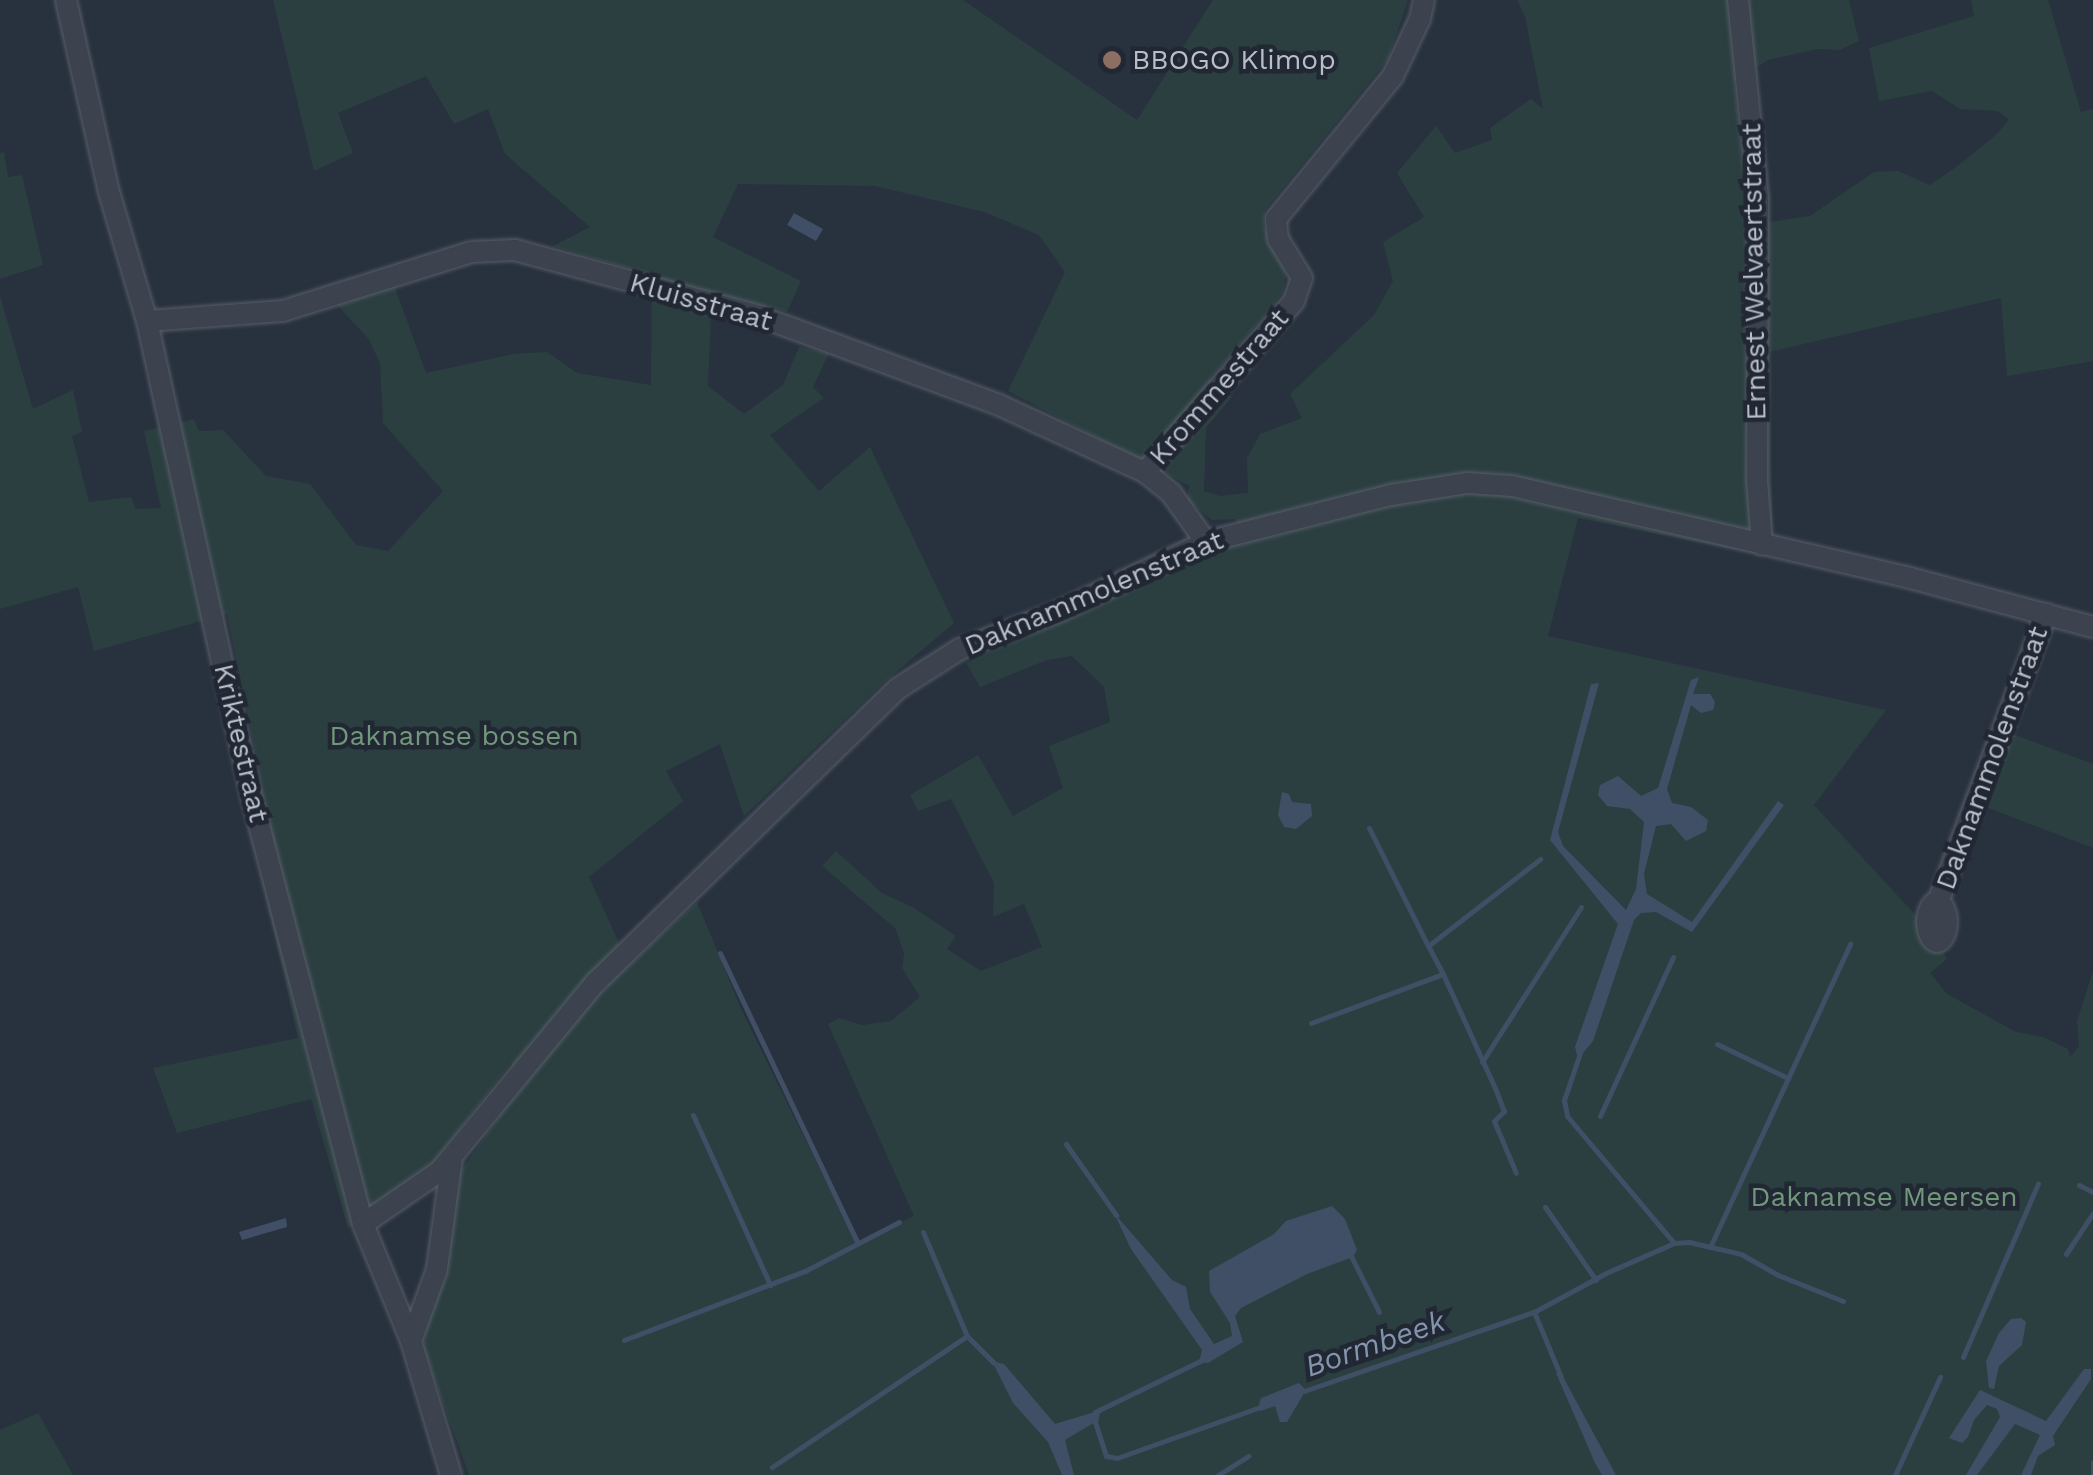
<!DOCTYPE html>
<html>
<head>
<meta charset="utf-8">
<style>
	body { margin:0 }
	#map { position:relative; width:2093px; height:1475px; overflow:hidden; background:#28313e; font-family:"Work Sans",sans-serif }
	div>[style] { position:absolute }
	.green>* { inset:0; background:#2b3f40 }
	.water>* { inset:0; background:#404f65 }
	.stream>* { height:5px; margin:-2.5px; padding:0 2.5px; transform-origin:2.5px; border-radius:2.5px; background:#404f65 }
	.roads { filter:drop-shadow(0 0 2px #575e69) drop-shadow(0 0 2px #575e69) }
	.minor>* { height:20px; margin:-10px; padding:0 10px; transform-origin:10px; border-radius:10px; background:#3c434e }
	.minor>.ring { margin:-10px; padding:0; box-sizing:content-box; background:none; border:20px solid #3c434e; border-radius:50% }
	.dots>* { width:28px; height:28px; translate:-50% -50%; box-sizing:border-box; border:5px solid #212834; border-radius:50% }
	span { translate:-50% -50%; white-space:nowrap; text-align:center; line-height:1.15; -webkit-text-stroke:9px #212834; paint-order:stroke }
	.poi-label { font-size:28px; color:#b8bfc9 }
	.left { translate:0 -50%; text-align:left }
	.street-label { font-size:28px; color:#b8bfc9 }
	.park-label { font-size:28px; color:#71987a }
	.water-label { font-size:30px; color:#8395ad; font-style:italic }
</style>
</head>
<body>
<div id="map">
	<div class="green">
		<div style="clip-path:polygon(evenodd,273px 0,963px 0,1137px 120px,1213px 0,1408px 0,1388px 59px,1265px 210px,1263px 225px,1286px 272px,1283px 292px,1271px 308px,1210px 378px,1232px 397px,1206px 428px,1204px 491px,1220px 496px,1248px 493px,1247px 458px,1260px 434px,1302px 418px,1290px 394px,1374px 315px,1393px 281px,1383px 242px,1424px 217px,1397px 173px,1436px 126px,1455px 153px,1492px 140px,1490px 128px,1531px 99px,1543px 109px,1525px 16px,1517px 0,1849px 0,1859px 41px,1840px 50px,1817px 49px,1768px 60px,1734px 82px,1749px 225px,1810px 216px,1874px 172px,1898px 171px,1930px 185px,1956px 167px,1996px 135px,2009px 119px,1997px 111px,1960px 109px,1932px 91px,1879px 101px,1869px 48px,1974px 16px,1971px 0,2048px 0,2081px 112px,2093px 109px,2093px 361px,2007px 376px,2001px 298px,1769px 352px,1773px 557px,1578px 518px,1548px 636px,1886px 710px,1814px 805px,1932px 933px,1947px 959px,1930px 973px,1947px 994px,2016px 1032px,2043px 1037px,2068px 1049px,2070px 1057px,2079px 1046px,2077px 1021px,2093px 971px,2093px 1475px,469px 1475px,423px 1348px,454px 1180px,523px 1084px,511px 1063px,430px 1167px,348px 1228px,311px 1099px,177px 1133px,153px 1068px,298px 1038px,237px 769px,259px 769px,227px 614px,94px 651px,78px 587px,0 609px,0 296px,33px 409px,73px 390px,82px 432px,72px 436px,89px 502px,131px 497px,136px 509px,161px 508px,144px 431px,194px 419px,199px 431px,223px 430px,266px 476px,310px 484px,356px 545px,388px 551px,443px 491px,383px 423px,380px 363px,368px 338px,337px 305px,394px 285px,426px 373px,513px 354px,547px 352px,577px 373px,651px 385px,652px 275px,553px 246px,590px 227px,505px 154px,488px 109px,454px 124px,426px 76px,338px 113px,353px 153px,314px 171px,273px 0,738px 184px,875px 186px,984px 212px,1039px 235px,1065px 272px,1008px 391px,1189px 486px,1187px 500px,1212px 520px,1235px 519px,1243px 538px,966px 663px,980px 687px,1047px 660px,1072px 656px,1104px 687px,1110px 722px,1049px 746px,1063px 788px,1013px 816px,978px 755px,910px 795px,918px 811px,951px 799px,994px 883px,993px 917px,1024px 904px,1042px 947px,981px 971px,947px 949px,956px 936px,914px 908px,882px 893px,836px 851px,822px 866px,895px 928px,904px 953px,902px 968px,920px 997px,891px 1021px,862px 1025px,839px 1018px,828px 1024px,914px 1216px,856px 1243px,742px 1011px,697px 902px,629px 965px,589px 877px,683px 801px,666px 771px,720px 744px,744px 816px,881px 685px,954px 623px,870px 447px,819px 491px,770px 435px,824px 398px,813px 387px,829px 353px,799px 347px,783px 385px,744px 414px,708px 386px,712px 292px,787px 312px,801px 281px,713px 237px,738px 184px)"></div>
		<div style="clip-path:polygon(4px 152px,8px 177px,22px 175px,43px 265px,0 279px,0 153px)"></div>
		<div style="clip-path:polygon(2007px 732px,2093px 764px,2093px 848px,1983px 806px)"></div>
		<div style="clip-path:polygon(38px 1413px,73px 1475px,0 1475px,0 1430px)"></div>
	</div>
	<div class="water">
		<div style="clip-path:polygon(794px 213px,823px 229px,816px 241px,787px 225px)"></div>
		<div style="clip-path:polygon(1699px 677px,1693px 694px,1710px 694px,1715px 702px,1713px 710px,1701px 713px,1691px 705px,1667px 789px,1672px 803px,1691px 807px,1708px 820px,1706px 831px,1686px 841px,1671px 824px,1656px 826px,1644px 874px,1647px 894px,1692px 922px,1778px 801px,1784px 805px,1692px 932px,1656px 912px,1641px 913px,1634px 920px,1593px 1041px,1578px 1059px,1575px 1047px,1618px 924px,1550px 840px,1591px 684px,1599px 683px,1558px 832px,1563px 846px,1626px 910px,1636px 889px,1644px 822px,1630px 809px,1607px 806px,1598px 795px,1600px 785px,1618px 776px,1641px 796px,1658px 788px,1691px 680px)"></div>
		<div style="clip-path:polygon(1282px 792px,1289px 794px,1292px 802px,1311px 804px,1312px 816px,1296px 829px,1284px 827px,1278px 815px)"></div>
		<div style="clip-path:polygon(1332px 1206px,1345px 1219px,1357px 1250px,1353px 1257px,1307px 1274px,1241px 1308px,1235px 1316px,1243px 1342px,1208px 1363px,1199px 1362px,1202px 1350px,1131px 1249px,1114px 1213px,1172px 1280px,1186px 1287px,1190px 1309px,1214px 1344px,1232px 1336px,1230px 1323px,1210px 1292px,1209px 1271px,1274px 1234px,1286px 1221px)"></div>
		<div style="clip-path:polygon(286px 1218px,287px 1227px,242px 1240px,239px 1232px)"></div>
		<div style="clip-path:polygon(2021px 1318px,2026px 1322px,2022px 1345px,1999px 1366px,1994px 1389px,1989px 1388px,1986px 1361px,1999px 1333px,2011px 1319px)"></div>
		<div style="clip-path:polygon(992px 1361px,1004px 1364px,1055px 1424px,1098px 1411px,1095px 1422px,1065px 1440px,1074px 1475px,1062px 1475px,1048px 1442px,1013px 1403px)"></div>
		<div style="clip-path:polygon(2084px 1369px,2091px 1369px,2091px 1379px,2053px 1436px,2055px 1445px,2038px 1456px,2031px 1475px,2021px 1475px,2040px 1435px,2015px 1424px,1977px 1475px,1966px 1475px,2000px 1417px,1997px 1409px,1987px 1405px,1974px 1420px,1968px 1437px,1962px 1443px,1949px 1438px,1980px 1390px,2046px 1421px)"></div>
		<div style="clip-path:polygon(1556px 1373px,1561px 1373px,1616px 1475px,1602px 1475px,1595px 1463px)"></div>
		<div style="clip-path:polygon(1299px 1383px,1306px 1390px,1287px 1422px,1280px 1422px,1275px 1406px,1261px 1411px,1258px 1408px,1261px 1398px)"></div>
	</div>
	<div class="stream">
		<div style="left:1369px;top:828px;width:132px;rotate:63.4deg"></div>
		<div style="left:1428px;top:946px;width:142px;rotate:-37.8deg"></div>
		<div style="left:720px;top:953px;width:321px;rotate:64.6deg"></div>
		<div style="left:1443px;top:974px;width:125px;rotate:65.5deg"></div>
		<div style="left:1495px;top:1088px;width:25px;rotate:69deg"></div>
		<div style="left:1504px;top:1111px;width:14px;rotate:135deg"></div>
		<div style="left:1494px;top:1121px;width:56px;rotate:67.1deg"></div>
		<div style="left:1311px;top:1023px;width:141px;rotate:-20.4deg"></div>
		<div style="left:1443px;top:974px;width:32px;rotate:-118deg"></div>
		<div style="left:1717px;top:1044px;width:79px;rotate:25.6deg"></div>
		<div style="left:1580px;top:1053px;width:50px;rotate:108.8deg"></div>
		<div style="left:1564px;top:1100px;width:16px;rotate:79deg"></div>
		<div style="left:1567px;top:1116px;width:166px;rotate:49.9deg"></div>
		<div style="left:1482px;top:1062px;width:184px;rotate:-57.4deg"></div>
		<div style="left:693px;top:1115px;width:187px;rotate:65.6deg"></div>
		<div style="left:1600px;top:1116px;width:175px;rotate:-65.3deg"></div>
		<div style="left:1066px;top:1144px;width:87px;rotate:54.8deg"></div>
		<div style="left:2079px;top:1185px;width:16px;rotate:27deg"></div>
		<div style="left:1545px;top:1207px;width:89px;rotate:55.1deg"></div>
		<div style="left:923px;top:1232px;width:113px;rotate:67.1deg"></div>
		<div style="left:967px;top:1336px;width:38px;rotate:45deg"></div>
		<div style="left:1711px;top:1245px;width:332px;rotate:-65.2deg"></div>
		<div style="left:1349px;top:1252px;width:67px;rotate:63.4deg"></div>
		<div style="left:2066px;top:1254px;width:49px;rotate:-56.6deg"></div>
		<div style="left:1534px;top:1312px;width:82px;rotate:-28.4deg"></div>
		<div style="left:1606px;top:1273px;width:74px;rotate:-23.8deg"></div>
		<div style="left:1674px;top:1243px;width:15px;rotate:-4deg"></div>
		<div style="left:1689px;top:1242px;width:53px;rotate:13deg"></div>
		<div style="left:1741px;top:1254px;width:43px;rotate:29.6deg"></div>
		<div style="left:1778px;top:1275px;width:70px;rotate:21.8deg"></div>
		<div style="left:624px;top:1340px;width:194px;rotate:-20.9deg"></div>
		<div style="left:805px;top:1271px;width:106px;rotate:-27.5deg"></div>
		<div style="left:1963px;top:1357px;width:189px;rotate:-66.6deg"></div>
		<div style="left:1304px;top:1391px;width:243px;rotate:-19deg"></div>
		<div style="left:1534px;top:1312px;width:70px;rotate:67.4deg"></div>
		<div style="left:1095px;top:1412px;width:119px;rotate:-25.9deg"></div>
		<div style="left:1097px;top:1412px;width:10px;rotate:101deg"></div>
		<div style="left:1095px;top:1422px;width:36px;rotate:72deg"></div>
		<div style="left:1106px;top:1456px;width:11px;rotate:10deg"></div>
		<div style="left:1117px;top:1458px;width:152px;rotate:-19.6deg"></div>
		<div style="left:2093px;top:1462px;width:12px;rotate:90deg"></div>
		<div style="left:772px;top:1467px;width:235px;rotate:-33.9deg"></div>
		<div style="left:1218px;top:1475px;width:36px;rotate:-32deg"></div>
		<div style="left:1895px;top:1475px;width:108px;rotate:-65.3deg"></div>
	</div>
	<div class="roads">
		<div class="minor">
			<div style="left:66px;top:0;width:197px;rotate:77.4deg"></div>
			<div style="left:109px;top:192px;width:134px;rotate:73.6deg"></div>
			<div style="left:147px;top:321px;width:488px;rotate:77.6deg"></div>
			<div style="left:252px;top:798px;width:440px;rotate:75.4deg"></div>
			<div style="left:363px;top:1224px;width:126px;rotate:67.7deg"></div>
			<div style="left:411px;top:1341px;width:140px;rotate:73.4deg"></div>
			<div style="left:1738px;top:0;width:199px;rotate:84.2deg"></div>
			<div style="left:1758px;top:198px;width:282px;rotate:90.2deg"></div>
			<div style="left:1757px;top:480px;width:65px;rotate:85.6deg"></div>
			<div style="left:147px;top:321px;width:136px;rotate:-4.2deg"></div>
			<div style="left:283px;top:311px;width:197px;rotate:-17.4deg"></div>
			<div style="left:471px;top:252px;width:44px;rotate:-2.6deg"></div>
			<div style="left:515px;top:250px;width:253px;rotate:15.1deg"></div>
			<div style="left:759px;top:316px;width:256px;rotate:20.3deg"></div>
			<div style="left:999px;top:405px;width:161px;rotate:24.7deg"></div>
			<div style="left:1145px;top:472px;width:33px;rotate:39deg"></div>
			<div style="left:1171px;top:493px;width:60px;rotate:54.5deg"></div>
			<div style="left:1145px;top:472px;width:227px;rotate:-48.9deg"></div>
			<div style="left:1294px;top:301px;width:24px;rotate:-71deg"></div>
			<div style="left:1302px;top:278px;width:46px;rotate:-121.6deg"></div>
			<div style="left:1278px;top:239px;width:20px;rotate:-96deg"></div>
			<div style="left:1276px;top:219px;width:185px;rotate:-50.7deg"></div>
			<div style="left:1393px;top:76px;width:63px;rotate:-64.7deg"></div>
			<div style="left:1420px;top:19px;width:19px;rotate:-78deg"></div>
			<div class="ring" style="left:1927px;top:902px;width:-2px;height:-2px"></div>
			<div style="left:1938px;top:902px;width:308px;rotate:-69.4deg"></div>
			<div style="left:363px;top:1224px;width:93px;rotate:-34.5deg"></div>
			<div style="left:440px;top:1171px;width:244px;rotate:-50.5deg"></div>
			<div style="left:595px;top:983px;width:421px;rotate:-44.2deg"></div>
			<div style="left:897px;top:689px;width:75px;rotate:-32.4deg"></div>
			<div style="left:960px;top:649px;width:105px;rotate:-20.7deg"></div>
			<div style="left:1058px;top:612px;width:164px;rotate:-25.3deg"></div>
			<div style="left:1206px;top:542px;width:191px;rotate:-14.3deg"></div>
			<div style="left:1391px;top:495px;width:78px;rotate:-8.9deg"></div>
			<div style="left:1468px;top:483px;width:44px;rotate:3.9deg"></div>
			<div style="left:1512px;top:486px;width:408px;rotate:13deg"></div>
			<div style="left:1910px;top:578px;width:189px;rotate:15deg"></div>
			<div style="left:411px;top:1341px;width:77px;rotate:-70.1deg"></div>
			<div style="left:437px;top:1269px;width:112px;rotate:-82.3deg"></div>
		</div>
	</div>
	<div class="dots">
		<div style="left:1112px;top:60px;background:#8d6e63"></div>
	</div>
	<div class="poi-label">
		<span class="left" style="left:1132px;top:60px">BBOGO Klimop</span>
	</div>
	<div class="street-label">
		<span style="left:1754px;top:272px;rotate:-91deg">Ernest Welvaertstraat</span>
		<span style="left:701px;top:302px;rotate:16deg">Kluisstraat</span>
		<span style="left:1219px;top:387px;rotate:-49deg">Krommestraat</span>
		<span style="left:1094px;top:593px;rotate:-23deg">Daknammolenstraat</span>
		<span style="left:241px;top:743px;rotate:77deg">Kriktestraat</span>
		<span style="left:1992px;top:758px;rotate:-70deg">Daknammolenstraat</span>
	</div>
	<div class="park-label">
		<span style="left:454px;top:736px">Daknamse bossen</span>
		<span style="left:1884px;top:1197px">Daknamse Meersen</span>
	</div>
	<div class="water-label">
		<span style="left:1375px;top:1344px;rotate:-19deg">Bormbeek</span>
	</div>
</div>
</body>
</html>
